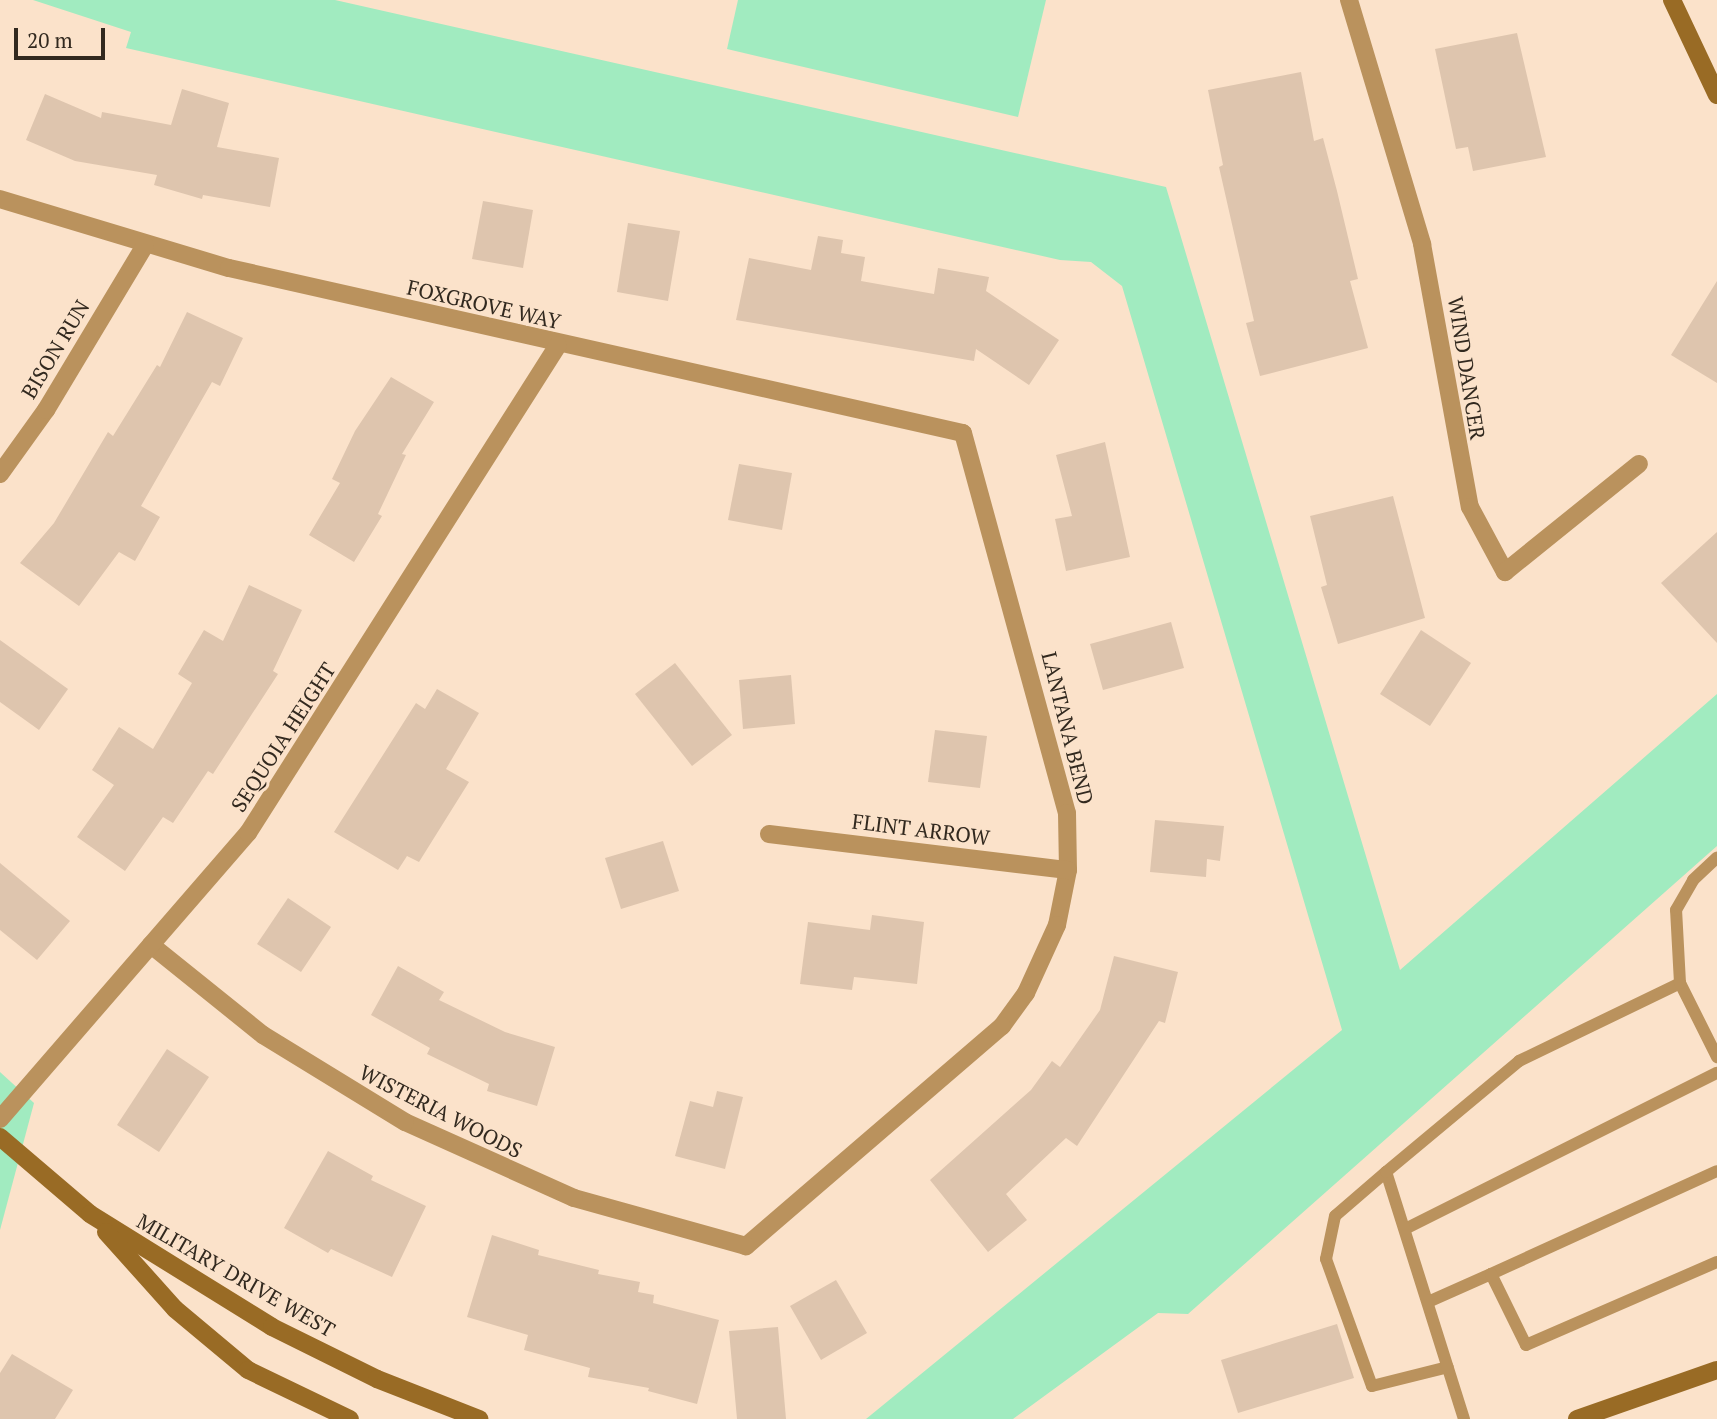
<!DOCTYPE html>
<html>
<head>
<meta charset="utf-8">
<style>
	body { margin:0 }
	#map { position:relative; width:1717px; height:1419px; overflow:hidden; background:#fbe2ca; font-family:"PT Serif",serif }
	div>[style] { position:absolute }
	.green>* { inset:0; background:#a1ebc0 }
	.building>* { inset:0; background:#dec5ae }
	.lane>* { height:12px; margin:-6px; padding:0 6px; transform-origin:6px; border-radius:6px; background:#ba925d }
	.street>* { height:18px; margin:-9px; padding:0 9px; transform-origin:9px; border-radius:9px; background:#ba925d }
	.secondary>* { height:18px; margin:-9px; padding:0 9px; transform-origin:9px; border-radius:9px; background:#996b25 }
	span { translate:-50% -50%; white-space:nowrap; text-align:center; line-height:1.15; -webkit-text-stroke:6px #fbe2ca; paint-order:stroke }
	.street-label { font-size:21px; color:#32291f }
	.scale { position:absolute; left:14px; top:28px; width:91px; height:32px; box-sizing:border-box; border:4px solid #32291f; border-top:0; padding-left:9px; font-size:21px; line-height:24px; white-space:nowrap; color:#32291f; -webkit-text-stroke:5px #fbe2ca; paint-order:stroke }
</style>
</head>
<body>
<div id="map">
	<div class="green">
		<div style="clip-path:polygon(33px 0,335px 0,1166px 187px,1400px 970px,1717px 694px,1717px 846px,1188px 1314px,1158px 1313px,1013px 1419px,866px 1419px,1342px 1030px,1122px 286px,1091px 262px,1060px 260px,126px 48px,131px 32px)"></div>
		<div style="clip-path:polygon(738px 0,1046px 0,1018px 117px,727px 49px)"></div>
		<div style="clip-path:polygon(0 1072px,34px 1103px,0 1230px)"></div>
	</div>
	<div class="building">
		<div style="clip-path:polygon(1517px 33px,1546px 157px,1473px 171px,1468px 147px,1456px 149px,1435px 49px)"></div>
		<div style="clip-path:polygon(1301px 72px,1314px 141px,1323px 138px,1337px 191px,1358px 279px,1350px 281px,1368px 348px,1260px 376px,1246px 323px,1254px 321px,1219px 167px,1223px 165px,1208px 90px)"></div>
		<div style="clip-path:polygon(182px 89px,229px 103px,217px 147px,279px 158px,270px 207px,203px 195px,202px 199px,154px 185px,157px 175px,75px 161px,26px 140px,45px 94px,101px 118px,102px 112px,171px 125px)"></div>
		<div style="clip-path:polygon(483px 201px,533px 210px,523px 268px,472px 259px)"></div>
		<div style="clip-path:polygon(628px 223px,680px 231px,668px 301px,617px 292px)"></div>
		<div style="clip-path:polygon(818px 236px,843px 240px,841px 253px,865px 257px,861px 281px,934px 294px,938px 268px,989px 277px,986px 291px,1059px 340px,1029px 385px,976px 349px,974px 361px,736px 320px,749px 258px,811px 270px)"></div>
		<div style="clip-path:polygon(1717px 281px,1717px 383px,1671px 355px)"></div>
		<div style="clip-path:polygon(187px 312px,243px 338px,220px 386px,212px 382px,141px 506px,160px 517px,135px 561px,119px 552px,79px 606px,20px 563px,54px 523px,108px 432px,113px 436px,157px 365px,160px 367px)"></div>
		<div style="clip-path:polygon(391px 377px,434px 402px,402px 454px,406px 455px,378px 514px,382px 516px,354px 562px,309px 535px,340px 483px,332px 479px,355px 431px)"></div>
		<div style="clip-path:polygon(1105px 442px,1130px 557px,1066px 571px,1055px 519px,1072px 516px,1056px 455px)"></div>
		<div style="clip-path:polygon(739px 464px,792px 473px,782px 530px,728px 520px)"></div>
		<div style="clip-path:polygon(1393px 496px,1425px 618px,1338px 644px,1321px 587px,1327px 585px,1310px 516px)"></div>
		<div style="clip-path:polygon(1717px 532px,1717px 643px,1661px 583px)"></div>
		<div style="clip-path:polygon(249px 585px,302px 610px,273px 671px,278px 674px,213px 774px,208px 771px,173px 823px,163px 817px,125px 871px,77px 837px,114px 785px,92px 770px,119px 727px,153px 749px,192px 683px,178px 674px,204px 630px,223px 641px)"></div>
		<div style="clip-path:polygon(1171px 622px,1184px 668px,1103px 690px,1090px 644px)"></div>
		<div style="clip-path:polygon(1421px 630px,1471px 663px,1430px 726px,1380px 694px)"></div>
		<div style="clip-path:polygon(0 640px,68px 689px,39px 730px,0 702px)"></div>
		<div style="clip-path:polygon(675px 663px,732px 735px,692px 766px,635px 694px)"></div>
		<div style="clip-path:polygon(791px 675px,795px 724px,743px 729px,739px 680px)"></div>
		<div style="clip-path:polygon(437px 689px,479px 713px,446px 769px,469px 782px,419px 862px,407px 856px,398px 870px,334px 832px,416px 703px,425px 709px)"></div>
		<div style="clip-path:polygon(935px 730px,987px 736px,980px 788px,928px 782px)"></div>
		<div style="clip-path:polygon(1155px 820px,1224px 826px,1220px 861px,1207px 859px,1206px 877px,1150px 872px)"></div>
		<div style="clip-path:polygon(663px 841px,679px 891px,621px 909px,605px 858px)"></div>
		<div style="clip-path:polygon(0 863px,70px 921px,37px 960px,0 930px)"></div>
		<div style="clip-path:polygon(288px 898px,331px 927px,301px 972px,257px 944px)"></div>
		<div style="clip-path:polygon(872px 915px,924px 922px,917px 984px,854px 977px,852px 990px,800px 984px,808px 922px,870px 930px)"></div>
		<div style="clip-path:polygon(1114px 956px,1178px 972px,1165px 1023px,1159px 1021px,1077px 1146px,1066px 1138px,1006px 1194px,1027px 1220px,988px 1252px,930px 1180px,1031px 1090px,1052px 1061px,1060px 1067px,1100px 1010px)"></div>
		<div style="clip-path:polygon(398px 966px,444px 992px,439px 1000px,505px 1032px,555px 1047px,537px 1106px,487px 1091px,489px 1084px,427px 1054px,430px 1048px,371px 1015px)"></div>
		<div style="clip-path:polygon(167px 1049px,209px 1077px,159px 1152px,117px 1125px)"></div>
		<div style="clip-path:polygon(717px 1091px,743px 1097px,725px 1169px,675px 1156px,690px 1101px,713px 1107px)"></div>
		<div style="clip-path:polygon(328px 1151px,373px 1176px,371px 1180px,426px 1206px,392px 1277px,331px 1249px,328px 1253px,284px 1228px)"></div>
		<div style="clip-path:polygon(492px 1235px,539px 1250px,538px 1255px,599px 1270px,598px 1274px,640px 1282px,638px 1292px,654px 1295px,653px 1303px,719px 1320px,697px 1404px,648px 1391px,649px 1388px,588px 1377px,590px 1368px,524px 1350px,528px 1335px,467px 1317px)"></div>
		<div style="clip-path:polygon(836px 1280px,867px 1333px,821px 1360px,790px 1306px)"></div>
		<div style="clip-path:polygon(1337px 1324px,1354px 1378px,1238px 1413px,1221px 1360px)"></div>
		<div style="clip-path:polygon(778px 1327px,786px 1419px,737px 1419px,729px 1331px)"></div>
		<div style="clip-path:polygon(12px 1354px,73px 1390px,55px 1419px,0 1419px,0 1373px)"></div>
	</div>
	<div class="lane">
		<div style="left:1680px;top:983px;width:83px;rotate:63.4deg"></div>
		<div style="left:1386px;top:1172px;width:67px;rotate:139.2deg"></div>
		<div style="left:1335px;top:1216px;width:44px;rotate:101.8deg"></div>
		<div style="left:1326px;top:1259px;width:135px;rotate:70.1deg"></div>
		<div style="left:1372px;top:1386px;width:78px;rotate:-14deg"></div>
		<div style="left:1405px;top:1229px;width:349px;rotate:-26.6deg"></div>
		<div style="left:1491px;top:1274px;width:248px;rotate:-24.5deg"></div>
		<div style="left:1428px;top:1302px;width:69px;rotate:-24deg"></div>
		<div style="left:1491px;top:1274px;width:79px;rotate:63.8deg"></div>
		<div style="left:1526px;top:1345px;width:208px;rotate:-23.5deg"></div>
		<div style="left:1464px;top:1419px;width:259px;rotate:-107.5deg"></div>
		<div style="left:1386px;top:1172px;width:173px;rotate:-39.8deg"></div>
		<div style="left:1519px;top:1061px;width:179px;rotate:-25.8deg"></div>
		<div style="left:1680px;top:983px;width:73px;rotate:-93.1deg"></div>
		<div style="left:1676px;top:910px;width:34px;rotate:-60deg"></div>
		<div style="left:1693px;top:880px;width:33px;rotate:-43deg"></div>
	</div>
	<div class="street">
		<div style="left:1349px;top:0;width:255px;rotate:73.3deg"></div>
		<div style="left:1422px;top:244px;width:267px;rotate:79.7deg"></div>
		<div style="left:1470px;top:507px;width:74px;rotate:61.7deg"></div>
		<div style="left:1505px;top:572px;width:172px;rotate:-38.9deg"></div>
		<div style="left:0;top:199px;width:239px;rotate:16.8deg"></div>
		<div style="left:229px;top:268px;width:752px;rotate:12.67deg"></div>
		<div style="left:963px;top:433px;width:394px;rotate:74.7deg"></div>
		<div style="left:1067px;top:813px;width:57px;rotate:89deg"></div>
		<div style="left:1068px;top:870px;width:56px;rotate:101.3deg"></div>
		<div style="left:1057px;top:925px;width:75px;rotate:114.5deg"></div>
		<div style="left:1026px;top:993px;width:41px;rotate:126deg"></div>
		<div style="left:1002px;top:1026px;width:338px;rotate:139.3deg"></div>
		<div style="left:746px;top:1246px;width:179px;rotate:-164.4deg"></div>
		<div style="left:574px;top:1198px;width:185px;rotate:-155.8deg"></div>
		<div style="left:405px;top:1122px;width:167px;rotate:-148.5deg"></div>
		<div style="left:263px;top:1035px;width:144px;rotate:-141.2deg"></div>
		<div style="left:0;top:474px;width:79px;rotate:-54.3deg"></div>
		<div style="left:46px;top:410px;width:192px;rotate:-59deg"></div>
		<div style="left:769px;top:834px;width:301px;rotate:6.9deg"></div>
		<div style="left:0;top:1119px;width:379px;rotate:-49.1deg"></div>
		<div style="left:248px;top:833px;width:578px;rotate:-57.57deg"></div>
	</div>
	<div class="secondary">
		<div style="left:1672px;top:0;width:105px;rotate:64.7deg"></div>
		<div style="left:0;top:1137px;width:118px;rotate:40.5deg"></div>
		<div style="left:90px;top:1214px;width:214px;rotate:31.8deg"></div>
		<div style="left:272px;top:1327px;width:117px;rotate:26.3deg"></div>
		<div style="left:377px;top:1379px;width:110px;rotate:21.4deg"></div>
		<div style="left:106px;top:1232px;width:103px;rotate:48.1deg"></div>
		<div style="left:175px;top:1309px;width:95px;rotate:39.9deg"></div>
		<div style="left:248px;top:1370px;width:113px;rotate:25.7deg"></div>
		<div style="left:1577px;top:1419px;width:148px;rotate:-19.3deg"></div>
	</div>
	<div class="street-label">
		<span style="left:484px;top:304px;rotate:13deg">FOXGROVE WAY</span>
		<span style="left:55px;top:349px;rotate:-59deg">BISON RUN</span>
		<span style="left:1467px;top:368px;rotate:81deg">WIND DANCER</span>
		<span style="left:1068px;top:728px;rotate:76deg">LANTANA BEND</span>
		<span style="left:283px;top:737px;rotate:-57deg">SEQUOIA HEIGHT</span>
		<span style="left:921px;top:829px;rotate:7deg">FLINT ARROW</span>
		<span style="left:441px;top:1111px;rotate:27deg">WISTERIA WOODS</span>
		<span style="left:236px;top:1275px;rotate:30deg">MILITARY DRIVE WEST</span>
	</div>
	<div class="scale">20 m</div>
</div>
</body>
</html>
